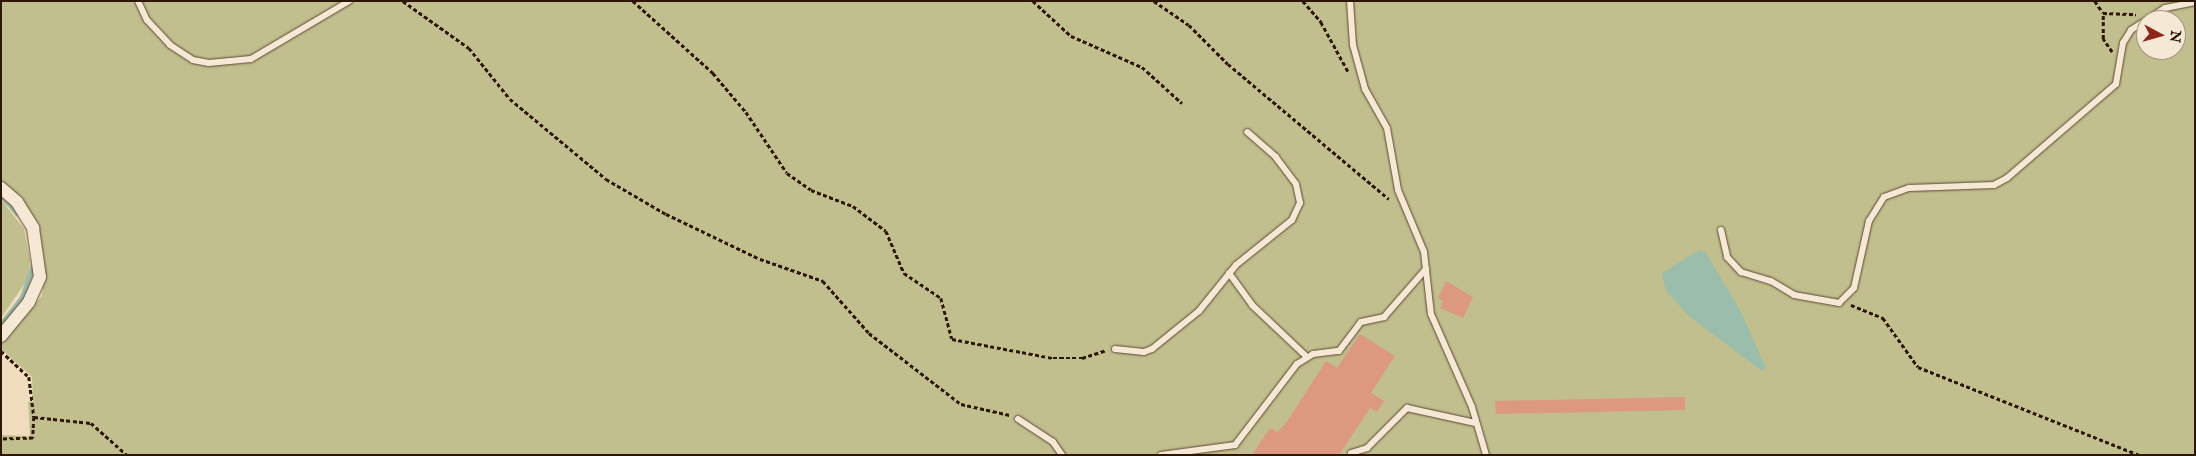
<!DOCTYPE html>
<html>
<head>
<meta charset="utf-8">
<style>
	body { margin:0 }
	#map { position:relative; width:2196px; height:456px; overflow:hidden; background:#f0ddbf; font-family:"IM FELL English",serif }
	div>[style] { position:absolute }
	.green>* { inset:0; background:#c1bf8d }
	.water>* { inset:0; background:#9bbdac }
	.stream>* { height:4.5px; margin:-2.25px; padding:0 2.25px; transform-origin:2.25px; border-radius:2.25px; background:#9bbdac }
	.building>* { inset:0; background:#dd9880 }
	.path>* { height:2.5px; margin-top:-1.25px; transform-origin:0; background:repeating-linear-gradient(90deg,#2e1605 0 4px,transparent 0 6.5px) }
	.roads { filter:drop-shadow(0 0 1px #5e4834) drop-shadow(0 0 1px #5e4834) }
	.service>* { height:6px; margin:-3px; padding:0 3px; transform-origin:3px; border-radius:3px; background:#f5e9d5 }
	.minor>* { height:12px; margin:-6px; padding:0 6px; transform-origin:6px; border-radius:6px; background:#f5e9d5 }
	span { translate:-50% -50%; white-space:nowrap; text-align:center; line-height:1.15; -webkit-text-stroke:4px #f5e9d5; paint-order:stroke }
	.frame { position:absolute; inset:0; border:2px solid #2e1605; pointer-events:none }
	.north { position:absolute; left:2136px; top:10px; width:50px; height:50px; box-sizing:border-box; background:#f5e9d5; border:1px solid #a59582; border-radius:50%; rotate:96deg; font-size:14px; font-weight:700; line-height:20px; text-align:center; color:#2e1605 }
	.north::after { content:''; display:block; margin:auto; width:18px; height:22px; background:#8f2418; clip-path:polygon(50% 0,100% 100%,50% 72%,0 100%) }
</style>
</head>
<body>
<div id="map">
	<div class="green">
		<div style="clip-path:polygon(evenodd,1px 1px,2195px 1px,2195px 455px,1px 455px,1px 435px,30px 436px,28px 402px,33px 401px,32px 377px,1px 349px,1px 341px,42px 296px,44px 276px,43px 258px,1px 184px,1px 1px,2146px 20px,2176px 20px,2176px 50px,2146px 50px,2146px 20px)"></div>
		<div style="clip-path:polygon(1px 199px,24px 229px,30px 262px,28px 279px,1px 318px)"></div>
	</div>
	<div class="water">
		<div style="clip-path:polygon(1699px 250px,1706px 253px,1741px 312px,1766px 368px,1762px 371px,1690px 317px,1666px 291px,1662px 273px)"></div>
	</div>
	<div class="stream">
		<div style="left:4px;top:198px;width:20px;rotate:49deg"></div>
		<div style="left:1px;top:324px;width:34px;rotate:-52deg"></div>
		<div style="left:22px;top:297px;width:34px;rotate:-71deg"></div>
	</div>
	<div class="building">
		<div style="clip-path:polygon(1446px 281px,1473px 297px,1463px 318px,1440px 308px,1443px 301px,1438px 298px)"></div>
		<div style="clip-path:polygon(1360px 334px,1395px 356px,1371px 393px,1384px 401px,1377px 412px,1370px 408px,1339px 455px,1252px 455px,1270px 428px,1277px 432px,1286px 423px,1326px 361px,1337px 368px)"></div>
		<div style="clip-path:polygon(1685px 397px,1685px 410px,1496px 414px,1495px 401px)"></div>
	</div>
	<div class="path">
		<div style="left:403px;top:1px;width:81px;rotate:35.5deg"></div>
		<div style="left:469px;top:48px;width:65px;rotate:51.2deg"></div>
		<div style="left:510px;top:99px;width:125px;rotate:39.8deg"></div>
		<div style="left:606px;top:179px;width:69px;rotate:30.3deg"></div>
		<div style="left:666px;top:214px;width:104px;rotate:25.6deg"></div>
		<div style="left:760px;top:259px;width:67px;rotate:19.2deg"></div>
		<div style="left:823px;top:281px;width:69px;rotate:48.5deg"></div>
		<div style="left:869px;top:333px;width:116px;rotate:37.7deg"></div>
		<div style="left:961px;top:404px;width:50px;rotate:12.7deg"></div>
		<div style="left:633px;top:1px;width:108px;rotate:42deg"></div>
		<div style="left:713px;top:73px;width:51px;rotate:49.8deg"></div>
		<div style="left:746px;top:112px;width:73px;rotate:56.1deg"></div>
		<div style="left:787px;top:173px;width:29px;rotate:35deg"></div>
		<div style="left:811px;top:190px;width:45px;rotate:20.9deg"></div>
		<div style="left:853px;top:206px;width:41px;rotate:37.1deg"></div>
		<div style="left:886px;top:231px;width:46px;rotate:66.8deg"></div>
		<div style="left:904px;top:273px;width:45px;rotate:34deg"></div>
		<div style="left:941px;top:298px;width:42px;rotate:75deg"></div>
		<div style="left:952px;top:339px;width:103px;rotate:10.7deg"></div>
		<div style="left:1053px;top:358px;width:29px"></div>
		<div style="left:1082px;top:358px;width:25px;rotate:-18deg"></div>
		<div style="left:1033px;top:1px;width:52px;rotate:42.6deg"></div>
		<div style="left:1071px;top:36px;width:77px;rotate:23.6deg"></div>
		<div style="left:1142px;top:67px;width:54px;rotate:42deg"></div>
		<div style="left:1154px;top:1px;width:42px;rotate:34.4deg"></div>
		<div style="left:1189px;top:25px;width:55px;rotate:45deg"></div>
		<div style="left:1228px;top:64px;width:210px;rotate:40deg"></div>
		<div style="left:1303px;top:1px;width:28px;rotate:49deg"></div>
		<div style="left:1321px;top:22px;width:58px;rotate:61.2deg"></div>
		<div style="left:2095px;top:1px;width:14px;rotate:56deg"></div>
		<div style="left:2112px;top:52px;width:16px;rotate:-125deg"></div>
		<div style="left:2103px;top:39px;width:26px;rotate:-90deg"></div>
		<div style="left:2103px;top:13px;width:33px;rotate:2deg"></div>
		<div style="left:1851px;top:305px;width:35px;rotate:22deg"></div>
		<div style="left:1883px;top:318px;width:60px;rotate:54.5deg"></div>
		<div style="left:1918px;top:367px;width:238px;rotate:21.7deg"></div>
		<div style="left:1px;top:351px;width:38px;rotate:43deg"></div>
		<div style="left:29px;top:377px;width:40px;rotate:82.9deg"></div>
		<div style="left:34px;top:417px;width:21px;rotate:93deg"></div>
		<div style="left:33px;top:438px;width:32px;rotate:178deg"></div>
		<div style="left:34px;top:417px;width:57px;rotate:6deg"></div>
		<div style="left:91px;top:423px;width:48px;rotate:41.6deg"></div>
	</div>
	<div class="roads">
		<div class="service">
			<div style="left:138px;top:1px;width:21px;rotate:65deg"></div>
			<div style="left:147px;top:20px;width:34px;rotate:47deg"></div>
			<div style="left:170px;top:45px;width:27px;rotate:33deg"></div>
			<div style="left:193px;top:60px;width:16px;rotate:11deg"></div>
			<div style="left:209px;top:63px;width:42px;rotate:-5.4deg"></div>
			<div style="left:251px;top:59px;width:114px;rotate:-30.6deg"></div>
			<div style="left:1350px;top:1px;width:44px;rotate:86.1deg"></div>
			<div style="left:1353px;top:45px;width:46px;rotate:74.7deg"></div>
			<div style="left:1365px;top:89px;width:45px;rotate:60.6deg"></div>
			<div style="left:1387px;top:128px;width:63px;rotate:79.9deg"></div>
			<div style="left:1398px;top:190px;width:67px;rotate:67.2deg"></div>
			<div style="left:1424px;top:252px;width:62px;rotate:83.6deg"></div>
			<div style="left:1431px;top:314px;width:102px;rotate:66.2deg"></div>
			<div style="left:1472px;top:407px;width:50px;rotate:73.7deg"></div>
			<div style="left:1721px;top:230px;width:28px;rotate:77deg"></div>
			<div style="left:1727px;top:257px;width:21px;rotate:47deg"></div>
			<div style="left:1741px;top:272px;width:31px;rotate:17deg"></div>
			<div style="left:1771px;top:281px;width:27px;rotate:31deg"></div>
			<div style="left:1794px;top:295px;width:46px;rotate:10.1deg"></div>
			<div style="left:1839px;top:303px;width:21px;rotate:-45deg"></div>
			<div style="left:1854px;top:288px;width:69px;rotate:-77.4deg"></div>
			<div style="left:1869px;top:221px;width:28px;rotate:-58deg"></div>
			<div style="left:1884px;top:197px;width:27px;rotate:-20deg"></div>
			<div style="left:1909px;top:188px;width:85px;rotate:-2deg"></div>
			<div style="left:1994px;top:185px;width:15px;rotate:-28deg"></div>
			<div style="left:2007px;top:178px;width:144px;rotate:-40.8deg"></div>
			<div style="left:2116px;top:84px;width:42px;rotate:-80.3deg"></div>
			<div style="left:2123px;top:43px;width:15px;rotate:-58deg"></div>
			<div style="left:2131px;top:30px;width:40px;rotate:-32.9deg"></div>
			<div style="left:2165px;top:8px;width:31px;rotate:-11deg"></div>
			<div style="left:1229px;top:273px;width:39px;rotate:54deg"></div>
			<div style="left:1252px;top:305px;width:74px;rotate:43.4deg"></div>
			<div style="left:1115px;top:349px;width:29px;rotate:6deg"></div>
			<div style="left:1144px;top:352px;width:9px;rotate:-21deg"></div>
			<div style="left:1152px;top:349px;width:60px;rotate:-39deg"></div>
			<div style="left:1199px;top:311px;width:59px;rotate:-51.2deg"></div>
			<div style="left:1236px;top:265px;width:72px;rotate:-38.8deg"></div>
			<div style="left:1292px;top:220px;width:19px;rotate:-65deg"></div>
			<div style="left:1300px;top:203px;width:19px;rotate:-102deg"></div>
			<div style="left:1296px;top:184px;width:34px;rotate:-127deg"></div>
			<div style="left:1276px;top:157px;width:38px;rotate:-139deg"></div>
			<div style="left:1018px;top:419px;width:42px;rotate:33.3deg"></div>
			<div style="left:1053px;top:442px;width:16px;rotate:55deg"></div>
			<div style="left:1351px;top:453px;width:17px;rotate:-17deg"></div>
			<div style="left:1367px;top:448px;width:57px;rotate:-45deg"></div>
			<div style="left:1407px;top:408px;width:70px;rotate:12.4deg"></div>
			<div style="left:1161px;top:455px;width:75px;rotate:-7.7deg"></div>
			<div style="left:1235px;top:445px;width:102px;rotate:-52.6deg"></div>
			<div style="left:1297px;top:364px;width:19px;rotate:-32deg"></div>
			<div style="left:1313px;top:354px;width:26px;rotate:-7deg"></div>
			<div style="left:1339px;top:351px;width:36px;rotate:-53deg"></div>
			<div style="left:1361px;top:322px;width:24px;rotate:-12deg"></div>
			<div style="left:1384px;top:317px;width:64px;rotate:-48.8deg"></div>
		</div>
		<div class="minor">
			<div style="left:1px;top:188px;width:21px;rotate:41deg"></div>
			<div style="left:17px;top:202px;width:31px;rotate:58deg"></div>
			<div style="left:33px;top:228px;width:49px;rotate:81.9deg"></div>
			<div style="left:40px;top:277px;width:27px;rotate:114deg"></div>
			<div style="left:29px;top:302px;width:44px;rotate:129.5deg"></div>
		</div>
	</div>
	<div class="frame"></div>
	<div class="north">N</div>
</div>
</body>
</html>
